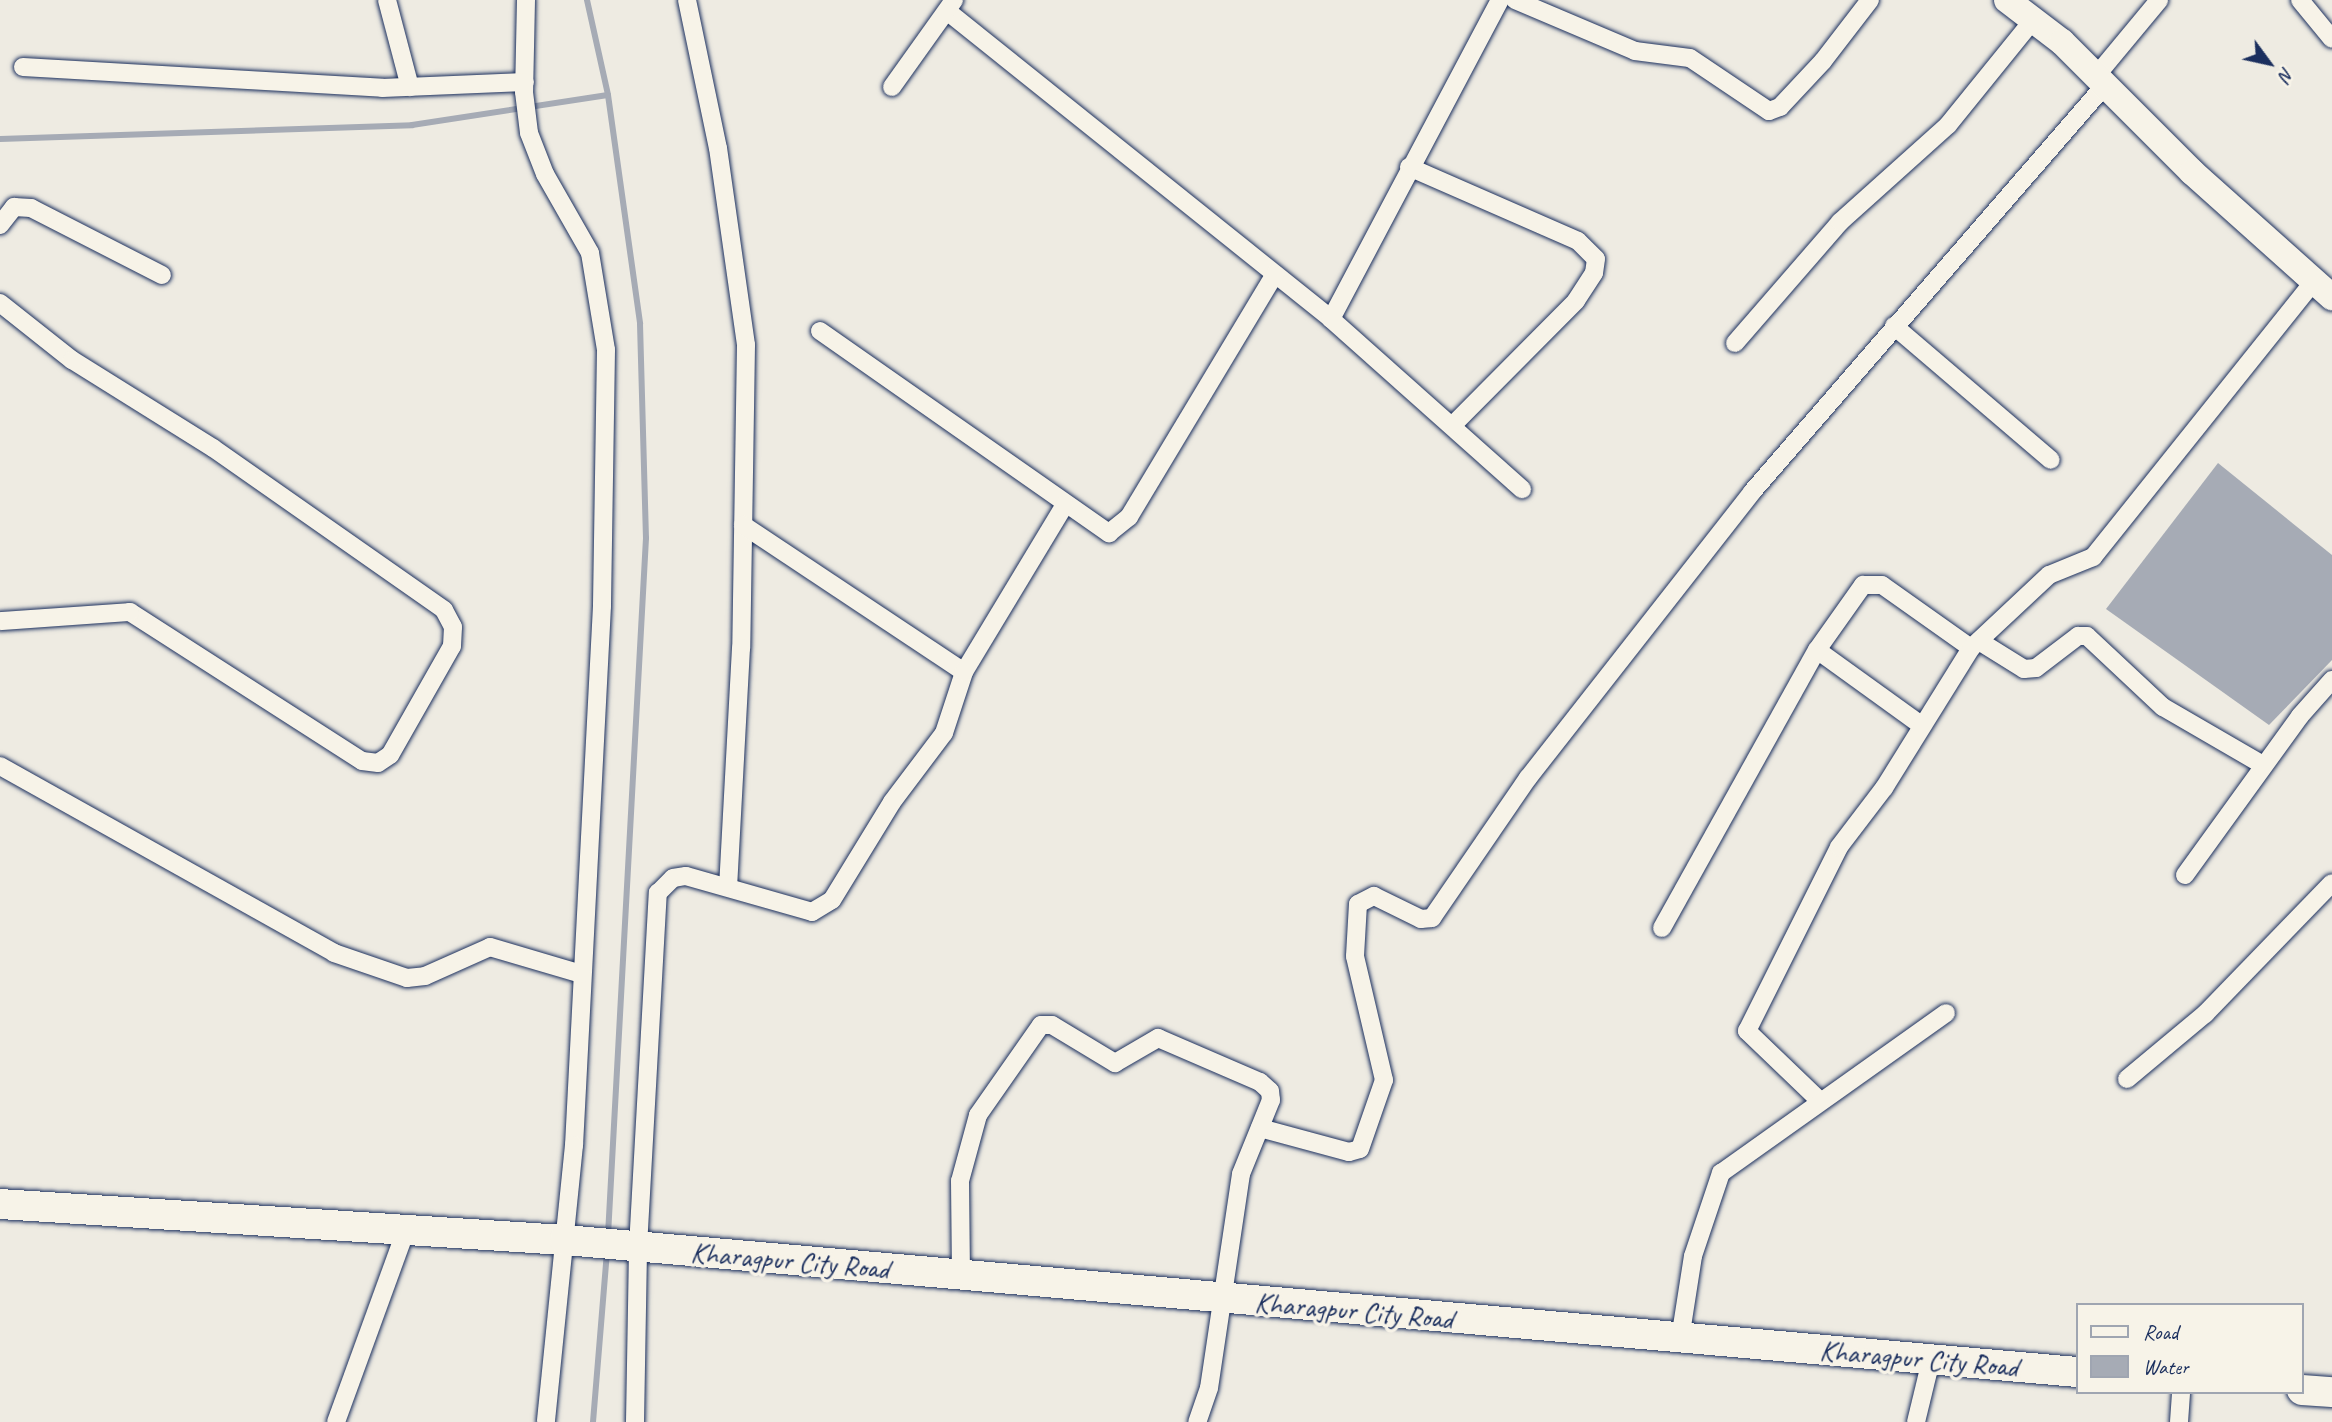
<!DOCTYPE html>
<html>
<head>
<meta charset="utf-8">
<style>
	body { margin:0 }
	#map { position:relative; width:2332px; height:1422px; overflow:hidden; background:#eeebe2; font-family:Caveat,sans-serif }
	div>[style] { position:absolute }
	.water>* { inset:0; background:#a6abb5 }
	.stream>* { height:6px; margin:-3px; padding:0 3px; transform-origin:3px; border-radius:3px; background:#a6abb5 }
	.roads { filter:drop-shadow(0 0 2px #1b2f5e) drop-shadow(0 0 2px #1b2f5e) }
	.street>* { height:18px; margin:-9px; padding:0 9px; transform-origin:9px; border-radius:9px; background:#f7f3e8 }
	.secondary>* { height:26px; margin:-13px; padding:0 13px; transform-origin:13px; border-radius:13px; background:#f7f3e8 }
	.primary>* { height:30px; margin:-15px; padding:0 15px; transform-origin:15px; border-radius:15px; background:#f7f3e8 }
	span { translate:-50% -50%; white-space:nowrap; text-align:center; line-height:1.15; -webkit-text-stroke:7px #f7f3e8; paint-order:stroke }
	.street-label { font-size:28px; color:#1b2f5e }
	.legend { position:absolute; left:2076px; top:1303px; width:228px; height:91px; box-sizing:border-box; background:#f7f3e8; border:2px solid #9fa5b1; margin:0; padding:9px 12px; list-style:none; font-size:21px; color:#1b2f5e }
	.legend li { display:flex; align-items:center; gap:14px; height:35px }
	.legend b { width:35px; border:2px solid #9fa5b1 }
	.north { position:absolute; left:2234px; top:28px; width:70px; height:70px; -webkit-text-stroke:5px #f7f3e8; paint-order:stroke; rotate:123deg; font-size:19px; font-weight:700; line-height:28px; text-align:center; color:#1b2f5e }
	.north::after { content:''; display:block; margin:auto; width:24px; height:32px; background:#1b2f5e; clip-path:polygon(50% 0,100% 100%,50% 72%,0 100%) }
</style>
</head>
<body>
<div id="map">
	<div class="water">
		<div style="clip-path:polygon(2218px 463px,2332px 555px,2332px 660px,2269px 725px,2106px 609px)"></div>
	</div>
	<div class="stream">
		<div style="left:587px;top:0;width:97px;rotate:77.5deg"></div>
		<div style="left:608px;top:95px;width:231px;rotate:82deg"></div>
		<div style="left:640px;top:324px;width:214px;rotate:88.4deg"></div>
		<div style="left:646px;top:538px;width:698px;rotate:93.12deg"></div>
		<div style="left:0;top:139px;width:412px;rotate:-1.9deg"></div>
		<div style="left:412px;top:125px;width:198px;rotate:-8.7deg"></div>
		<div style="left:593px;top:1422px;width:170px;rotate:-85.3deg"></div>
	</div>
	<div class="roads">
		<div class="street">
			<div style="left:387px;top:0;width:90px;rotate:75.2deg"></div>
			<div style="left:526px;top:0;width:92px;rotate:91.2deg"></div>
			<div style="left:524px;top:92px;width:41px;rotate:83deg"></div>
			<div style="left:529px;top:133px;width:44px;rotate:68.7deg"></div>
			<div style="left:545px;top:174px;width:91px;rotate:60.3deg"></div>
			<div style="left:590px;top:253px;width:98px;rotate:80.6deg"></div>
			<div style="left:606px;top:350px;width:256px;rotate:90.9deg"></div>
			<div style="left:602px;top:606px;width:540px;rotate:92.97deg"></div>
			<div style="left:574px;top:1145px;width:278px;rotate:95.8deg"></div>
			<div style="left:687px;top:0;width:151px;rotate:78.2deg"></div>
			<div style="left:718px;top:148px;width:199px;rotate:81.9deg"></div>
			<div style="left:746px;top:345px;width:303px;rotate:90.9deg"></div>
			<div style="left:741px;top:648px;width:238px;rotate:93.1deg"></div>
			<div style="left:1515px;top:0;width:130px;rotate:23deg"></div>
			<div style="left:1635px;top:51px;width:55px;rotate:7.3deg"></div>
			<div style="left:1690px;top:58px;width:95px;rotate:33.9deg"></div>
			<div style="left:1769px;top:111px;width:12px;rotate:-20deg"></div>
			<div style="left:1780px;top:107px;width:63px;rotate:-46.9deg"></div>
			<div style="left:1823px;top:61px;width:77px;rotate:-52.4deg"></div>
			<div style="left:2300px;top:0;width:50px;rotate:50.6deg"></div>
			<div style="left:947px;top:11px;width:492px;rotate:38.7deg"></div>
			<div style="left:1331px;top:319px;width:256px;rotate:41.7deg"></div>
			<div style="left:23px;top:67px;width:360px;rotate:3.3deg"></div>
			<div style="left:382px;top:88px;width:143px;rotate:-2.4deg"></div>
			<div style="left:2096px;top:76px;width:99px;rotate:-50.3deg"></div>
			<div style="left:892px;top:87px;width:107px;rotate:-54.5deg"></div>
			<div style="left:1409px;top:167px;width:184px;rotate:23.6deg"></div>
			<div style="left:1578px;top:241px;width:25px;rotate:45deg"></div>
			<div style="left:1596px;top:259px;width:14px;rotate:98deg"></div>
			<div style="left:1594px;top:273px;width:33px;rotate:123deg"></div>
			<div style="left:1576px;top:301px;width:173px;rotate:134.8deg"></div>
			<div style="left:0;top:225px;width:23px;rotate:-52deg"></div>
			<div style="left:14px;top:207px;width:17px;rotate:3deg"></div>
			<div style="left:31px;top:208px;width:147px;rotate:27.1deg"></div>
			<div style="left:0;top:303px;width:92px;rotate:38.4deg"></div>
			<div style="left:72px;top:360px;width:166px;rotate:32deg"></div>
			<div style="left:213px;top:448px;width:282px;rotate:35deg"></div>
			<div style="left:444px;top:610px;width:19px;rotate:62deg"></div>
			<div style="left:453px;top:627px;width:19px;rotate:93deg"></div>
			<div style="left:452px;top:646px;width:125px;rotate:119.6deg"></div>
			<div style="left:390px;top:755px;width:14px;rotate:146deg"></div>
			<div style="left:378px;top:763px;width:16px;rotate:-173deg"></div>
			<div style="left:362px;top:761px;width:276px;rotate:-147.3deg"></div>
			<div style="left:130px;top:612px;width:130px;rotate:176deg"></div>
			<div style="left:1331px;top:319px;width:361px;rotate:-62.1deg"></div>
			<div style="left:1894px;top:326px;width:206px;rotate:40.5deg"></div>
			<div style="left:820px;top:331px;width:353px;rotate:35deg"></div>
			<div style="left:1109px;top:533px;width:26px;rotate:-39deg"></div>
			<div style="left:1129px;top:517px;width:283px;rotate:-59deg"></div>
			<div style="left:1735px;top:343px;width:160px;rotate:-49deg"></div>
			<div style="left:1840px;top:222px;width:145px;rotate:-41.9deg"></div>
			<div style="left:1948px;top:125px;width:135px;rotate:-51deg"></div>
			<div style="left:743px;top:525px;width:265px;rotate:33.6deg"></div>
			<div style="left:1979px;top:641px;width:53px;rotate:31.9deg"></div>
			<div style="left:2024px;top:669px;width:12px;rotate:-5deg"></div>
			<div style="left:2036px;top:668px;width:53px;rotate:-37.3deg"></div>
			<div style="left:2078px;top:636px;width:9px"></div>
			<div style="left:2087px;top:636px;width:104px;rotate:43.1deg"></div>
			<div style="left:2163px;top:707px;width:116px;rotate:30.1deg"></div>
			<div style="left:1817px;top:650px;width:128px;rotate:35.8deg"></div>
			<div style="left:0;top:766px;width:383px;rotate:29.2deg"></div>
			<div style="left:334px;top:953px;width:77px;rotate:18.9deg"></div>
			<div style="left:407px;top:978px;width:18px;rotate:-6deg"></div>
			<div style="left:425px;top:976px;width:71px;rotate:-24deg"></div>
			<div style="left:490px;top:947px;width:95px;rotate:16.5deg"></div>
			<div style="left:2185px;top:875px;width:196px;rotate:-54.1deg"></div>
			<div style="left:2300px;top:716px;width:48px;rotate:-48.4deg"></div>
			<div style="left:1662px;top:928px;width:318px;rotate:-60.9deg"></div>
			<div style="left:1817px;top:650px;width:80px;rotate:-54.7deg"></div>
			<div style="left:1863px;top:585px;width:19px"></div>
			<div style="left:1882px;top:585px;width:109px;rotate:35.3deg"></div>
			<div style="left:2127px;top:1079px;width:102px;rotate:-39.8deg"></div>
			<div style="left:2205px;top:1014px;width:182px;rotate:-45.9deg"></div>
			<div style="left:1819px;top:1100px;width:100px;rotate:-136.2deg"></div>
			<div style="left:1747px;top:1031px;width:206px;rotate:-63.4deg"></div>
			<div style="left:1839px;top:847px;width:74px;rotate:-52.7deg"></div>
			<div style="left:1884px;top:788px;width:165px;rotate:-58.1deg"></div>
			<div style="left:1971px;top:648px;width:107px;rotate:-43.1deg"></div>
			<div style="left:2049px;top:575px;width:48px;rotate:-22.2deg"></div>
			<div style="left:2093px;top:557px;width:354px;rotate:-51.3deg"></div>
			<div style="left:1260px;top:1128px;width:92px;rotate:15.1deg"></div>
			<div style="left:1349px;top:1152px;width:11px;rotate:-15deg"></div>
			<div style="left:1360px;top:1149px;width:73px;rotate:-70.8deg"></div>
			<div style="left:1384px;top:1080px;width:127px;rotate:-103.2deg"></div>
			<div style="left:1355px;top:956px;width:52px;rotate:-86.7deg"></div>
			<div style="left:1358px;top:904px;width:18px;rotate:-27deg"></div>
			<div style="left:1374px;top:896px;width:52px;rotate:26.1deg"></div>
			<div style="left:1421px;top:919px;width:11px;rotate:-5deg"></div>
			<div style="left:1432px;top:918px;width:170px;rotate:-55.6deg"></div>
			<div style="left:1528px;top:778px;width:363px;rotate:-51.9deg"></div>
			<div style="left:1752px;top:492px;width:539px;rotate:-49.06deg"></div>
			<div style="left:961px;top:1276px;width:95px;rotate:-90.6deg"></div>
			<div style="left:960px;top:1181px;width:68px;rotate:-74.7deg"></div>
			<div style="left:978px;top:1115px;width:110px;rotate:-55deg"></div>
			<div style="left:1041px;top:1025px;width:11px"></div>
			<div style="left:1052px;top:1025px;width:74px;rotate:31.1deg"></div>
			<div style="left:1115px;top:1063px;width:50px;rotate:-30.2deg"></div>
			<div style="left:1158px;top:1038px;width:111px;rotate:23.3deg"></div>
			<div style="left:1260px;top:1082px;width:13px;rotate:42deg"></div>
			<div style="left:1270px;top:1091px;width:9px;rotate:84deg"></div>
			<div style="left:1271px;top:1100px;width:80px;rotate:112.1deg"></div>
			<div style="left:1241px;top:1174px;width:216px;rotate:98.5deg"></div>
			<div style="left:1209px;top:1388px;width:36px;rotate:109deg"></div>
			<div style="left:1680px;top:1339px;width:84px;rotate:-81.1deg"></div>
			<div style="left:1693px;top:1256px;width:88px;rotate:-71.4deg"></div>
			<div style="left:1721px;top:1173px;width:276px;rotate:-35.4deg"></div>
			<div style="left:336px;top:1422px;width:204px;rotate:-70deg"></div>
			<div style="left:635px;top:1422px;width:175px;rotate:-89deg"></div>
			<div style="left:638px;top:1247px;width:355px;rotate:-86.8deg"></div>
			<div style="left:658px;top:893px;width:21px;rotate:-45deg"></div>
			<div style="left:673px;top:878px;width:13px;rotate:-9deg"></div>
			<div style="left:686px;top:876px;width:131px;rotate:15.9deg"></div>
			<div style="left:812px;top:912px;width:23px;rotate:-31deg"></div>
			<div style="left:832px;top:900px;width:115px;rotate:-58.5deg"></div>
			<div style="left:892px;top:802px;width:86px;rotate:-53deg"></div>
			<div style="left:944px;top:733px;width:64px;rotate:-71.8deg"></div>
			<div style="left:964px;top:672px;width:194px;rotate:-58.9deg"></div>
			<div style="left:1916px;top:1422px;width:64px;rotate:-76.4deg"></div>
			<div style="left:2179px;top:1422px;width:30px;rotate:-86deg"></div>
		</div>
		<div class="secondary">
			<div style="left:2007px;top:0;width:69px;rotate:37.4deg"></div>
			<div style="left:2062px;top:42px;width:184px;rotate:45deg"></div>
			<div style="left:2192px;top:172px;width:188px;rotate:41.8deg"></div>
		</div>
		<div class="primary">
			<div style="left:0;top:1204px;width:566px;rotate:3.65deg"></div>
			<div style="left:565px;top:1240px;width:1519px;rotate:4.99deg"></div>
			<div style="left:2302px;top:1390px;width:30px;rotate:4deg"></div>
		</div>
	</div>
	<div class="street-label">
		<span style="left:790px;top:1261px;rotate:5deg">Kharagpur City Road</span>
		<span style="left:1354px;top:1311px;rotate:5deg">Kharagpur City Road</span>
		<span style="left:1919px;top:1359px;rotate:5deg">Kharagpur City Road</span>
	</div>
	<ul class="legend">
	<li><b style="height:9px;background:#f7f3e8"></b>Road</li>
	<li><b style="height:19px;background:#a6abb5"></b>Water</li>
	</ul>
	<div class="north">N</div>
</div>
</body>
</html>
